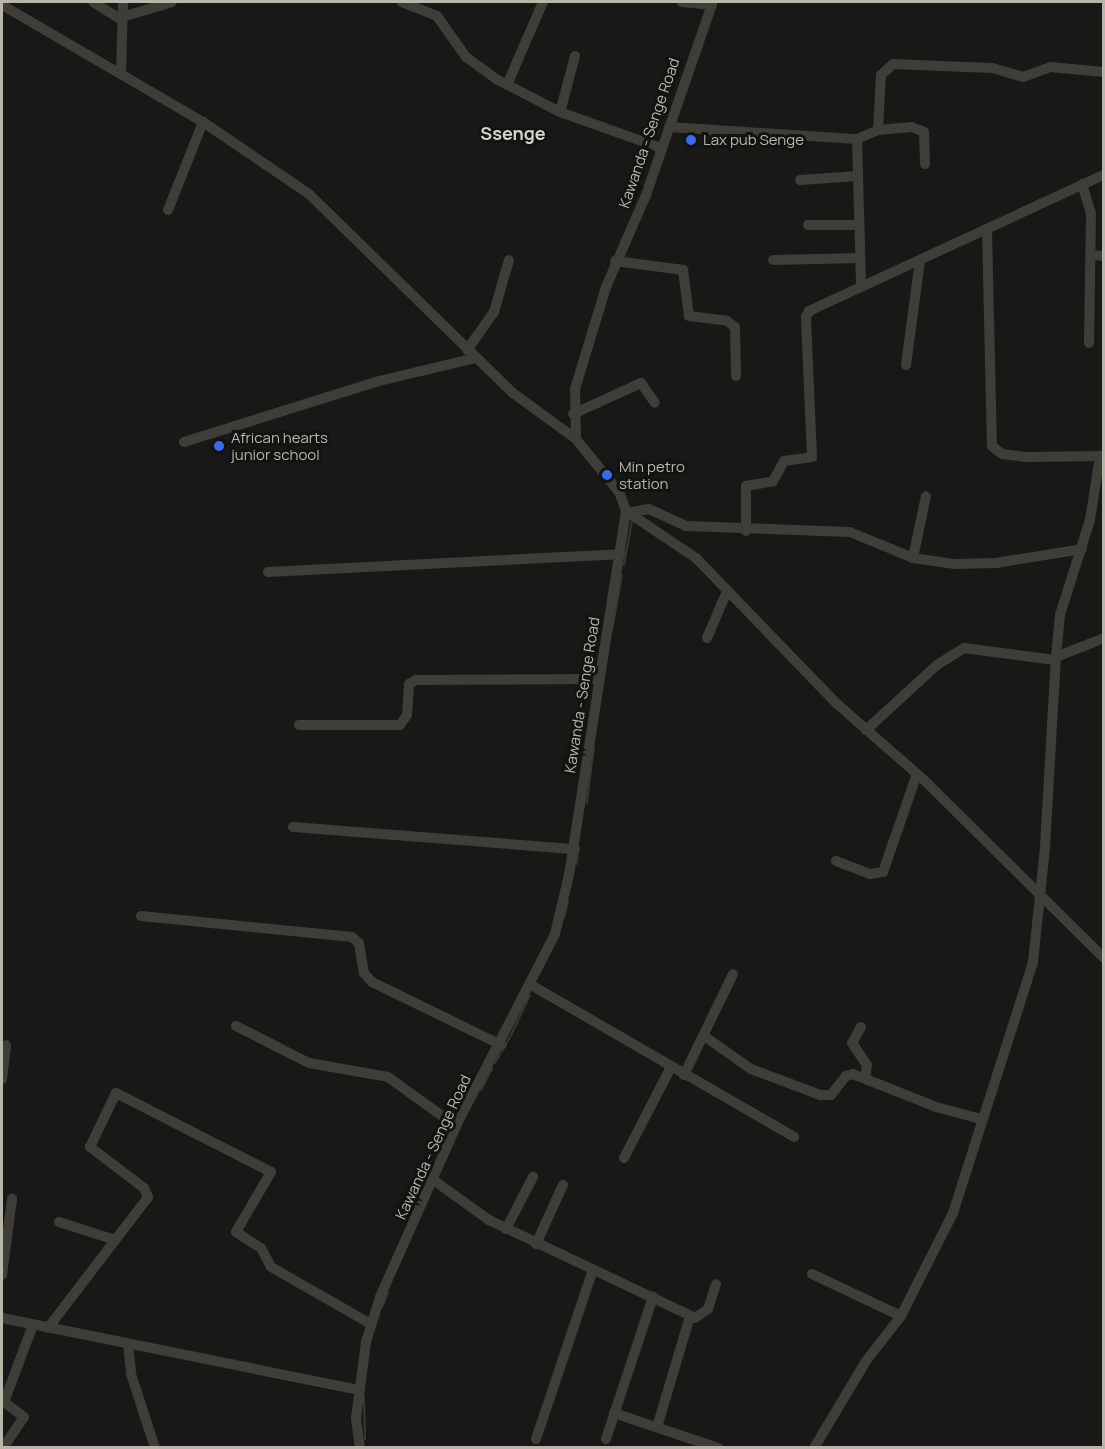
<!DOCTYPE html>
<html>
<head>
<meta charset="utf-8">
<style>
	body { margin:0 }
	#map { position:relative; width:1105px; height:1449px; overflow:hidden; background:#181917; font-family:Manrope,sans-serif }
	div>[style] { position:absolute }
	.stream>* { height:2px; margin:-1px; padding:0 1px; transform-origin:1px; border-radius:1px; background:#3c352d }
	.minor>* { height:10px; margin:-5px; padding:0 5px; transform-origin:5px; border-radius:5px; background:#3e3d38 }
	.dots>* { width:16px; height:16px; translate:-50% -50%; box-sizing:border-box; border:3px solid #131412; border-radius:50% }
	span { translate:-50% -50%; white-space:nowrap; text-align:center; line-height:1.15; -webkit-text-stroke:6px #131412; paint-order:stroke }
	.street-label { font-size:15px; color:#b8b5a9 }
	.poi-label { font-size:15px; color:#b8b5a9 }
	.left { translate:0 -50%; text-align:left }
	.quarter-label { font-size:18px; color:#d4d2ca; font-weight:700 }
	.frame { position:absolute; inset:0; border:3px solid #b8b5a9; pointer-events:none }
</style>
</head>
<body>
<div id="map">
	<div class="stream">
		<div style="left:624px;top:565px;width:45px;rotate:-79.7deg"></div>
		<div style="left:612px;top:631px;width:57px;rotate:-79.9deg"></div>
		<div style="left:587px;top:803px;width:57px;rotate:-83deg"></div>
		<div style="left:577px;top:864px;width:12px;rotate:-85deg"></div>
		<div style="left:564px;top:918px;width:18px;rotate:-77deg"></div>
		<div style="left:511px;top:1035px;width:44px;rotate:-64.6deg"></div>
		<div style="left:495px;top:1063px;width:30px;rotate:-60deg"></div>
		<div style="left:481px;top:1090px;width:25px;rotate:-63deg"></div>
		<div style="left:382px;top:1307px;width:15px;rotate:-67deg"></div>
		<div style="left:364px;top:1397px;width:42px;rotate:88.6deg"></div>
	</div>
	<div class="minor">
		<div style="left:93px;top:2px;width:31px;rotate:32deg"></div>
		<div style="left:119px;top:18px;width:55px;rotate:-16.8deg"></div>
		<div style="left:402px;top:2px;width:38px;rotate:22deg"></div>
		<div style="left:437px;top:16px;width:50px;rotate:54.7deg"></div>
		<div style="left:466px;top:57px;width:39px;rotate:36deg"></div>
		<div style="left:498px;top:80px;width:70px;rotate:27.3deg"></div>
		<div style="left:560px;top:112px;width:107px;rotate:19.6deg"></div>
		<div style="left:682px;top:2px;width:30px;rotate:6deg"></div>
		<div style="left:2px;top:5px;width:233px;rotate:30.2deg"></div>
		<div style="left:203px;top:122px;width:128px;rotate:34.2deg"></div>
		<div style="left:309px;top:194px;width:285px;rotate:44.3deg"></div>
		<div style="left:513px;top:393px;width:78px;rotate:36.1deg"></div>
		<div style="left:121px;top:74px;width:72px;rotate:-88.4deg"></div>
		<div style="left:507px;top:85px;width:90px;rotate:-66.6deg"></div>
		<div style="left:560px;top:112px;width:58px;rotate:-75deg"></div>
		<div style="left:669px;top:127px;width:188px;rotate:3.7deg"></div>
		<div style="left:857px;top:139px;width:23px;rotate:-23deg"></div>
		<div style="left:878px;top:130px;width:34px;rotate:-5deg"></div>
		<div style="left:912px;top:127px;width:13px;rotate:23deg"></div>
		<div style="left:924px;top:132px;width:32px;rotate:88deg"></div>
		<div style="left:878px;top:130px;width:55px;rotate:-86.9deg"></div>
		<div style="left:881px;top:75px;width:16px;rotate:-43deg"></div>
		<div style="left:893px;top:64px;width:99px;rotate:2.3deg"></div>
		<div style="left:992px;top:68px;width:32px;rotate:16deg"></div>
		<div style="left:1023px;top:77px;width:29px;rotate:-20deg"></div>
		<div style="left:1050px;top:67px;width:54px;rotate:5.3deg"></div>
		<div style="left:857px;top:139px;width:146px;rotate:88.4deg"></div>
		<div style="left:800px;top:180px;width:58px;rotate:-3.9deg"></div>
		<div style="left:1082px;top:184px;width:31px;rotate:73deg"></div>
		<div style="left:1091px;top:214px;width:129px;rotate:90.9deg"></div>
		<div style="left:168px;top:210px;width:95px;rotate:-68.3deg"></div>
		<div style="left:808px;top:225px;width:51px"></div>
		<div style="left:987px;top:229px;width:217px;rotate:88.7deg"></div>
		<div style="left:992px;top:446px;width:13px;rotate:39deg"></div>
		<div style="left:1002px;top:454px;width:26px;rotate:7deg"></div>
		<div style="left:1028px;top:457px;width:76px;rotate:-0.8deg"></div>
		<div style="left:1091px;top:255px;width:13px;rotate:4deg"></div>
		<div style="left:773px;top:260px;width:87px;rotate:-1.3deg"></div>
		<div style="left:615px;top:261px;width:69px;rotate:7.5deg"></div>
		<div style="left:683px;top:270px;width:46px;rotate:82.6deg"></div>
		<div style="left:689px;top:316px;width:38px;rotate:7deg"></div>
		<div style="left:727px;top:321px;width:10px;rotate:37deg"></div>
		<div style="left:735px;top:327px;width:49px;rotate:88.8deg"></div>
		<div style="left:467px;top:350px;width:47px;rotate:-54.6deg"></div>
		<div style="left:494px;top:312px;width:54px;rotate:-73.9deg"></div>
		<div style="left:906px;top:365px;width:106px;rotate:-82.4deg"></div>
		<div style="left:573px;top:414px;width:75px;rotate:-24.5deg"></div>
		<div style="left:641px;top:383px;width:24px;rotate:55deg"></div>
		<div style="left:184px;top:442px;width:200px;rotate:-17.4deg"></div>
		<div style="left:375px;top:382px;width:104px;rotate:-13.4deg"></div>
		<div style="left:626px;top:511px;width:84px;rotate:33.9deg"></div>
		<div style="left:696px;top:558px;width:202px;rotate:46deg"></div>
		<div style="left:836px;top:703px;width:118px;rotate:41.2deg"></div>
		<div style="left:925px;top:781px;width:252px;rotate:44.7deg"></div>
		<div style="left:632px;top:512px;width:17px;rotate:-10deg"></div>
		<div style="left:649px;top:509px;width:41px;rotate:24.7deg"></div>
		<div style="left:686px;top:526px;width:164px;rotate:2.1deg"></div>
		<div style="left:850px;top:532px;width:68px;rotate:22.4deg"></div>
		<div style="left:913px;top:558px;width:41px;rotate:8.3deg"></div>
		<div style="left:954px;top:564px;width:42px;rotate:-1.4deg"></div>
		<div style="left:996px;top:563px;width:87px;rotate:-9.2deg"></div>
		<div style="left:746px;top:531px;width:45px;rotate:-90deg"></div>
		<div style="left:746px;top:486px;width:27px;rotate:-10deg"></div>
		<div style="left:773px;top:481px;width:23px;rotate:-61deg"></div>
		<div style="left:784px;top:461px;width:28px;rotate:-8deg"></div>
		<div style="left:812px;top:457px;width:140px;rotate:-92.5deg"></div>
		<div style="left:806px;top:317px;width:7px;rotate:-63deg"></div>
		<div style="left:809px;top:311px;width:325px;rotate:-24.8deg"></div>
		<div style="left:913px;top:558px;width:63px;rotate:-78.2deg"></div>
		<div style="left:268px;top:572px;width:353px;rotate:-2.9deg"></div>
		<div style="left:707px;top:638px;width:51px;rotate:-66.9deg"></div>
		<div style="left:1056px;top:657px;width:42px;rotate:-84.6deg"></div>
		<div style="left:1060px;top:615px;width:100px;rotate:-72.5deg"></div>
		<div style="left:1090px;top:520px;width:65px;rotate:-81.1deg"></div>
		<div style="left:299px;top:725px;width:101px"></div>
		<div style="left:400px;top:725px;width:12px;rotate:-55deg"></div>
		<div style="left:407px;top:715px;width:31px;rotate:-86deg"></div>
		<div style="left:409px;top:684px;width:8px;rotate:-30deg"></div>
		<div style="left:416px;top:680px;width:184px;rotate:-0.3deg"></div>
		<div style="left:866px;top:730px;width:96px;rotate:-42.5deg"></div>
		<div style="left:937px;top:665px;width:32px;rotate:-32deg"></div>
		<div style="left:964px;top:648px;width:92px;rotate:7.5deg"></div>
		<div style="left:293px;top:827px;width:283px;rotate:4.5deg"></div>
		<div style="left:836px;top:861px;width:36px;rotate:21deg"></div>
		<div style="left:870px;top:874px;width:13px;rotate:-9deg"></div>
		<div style="left:883px;top:872px;width:104px;rotate:-70.9deg"></div>
		<div style="left:141px;top:916px;width:212px;rotate:5.7deg"></div>
		<div style="left:352px;top:937px;width:9px;rotate:41deg"></div>
		<div style="left:359px;top:943px;width:30px;rotate:81deg"></div>
		<div style="left:364px;top:973px;width:12px;rotate:48deg"></div>
		<div style="left:372px;top:982px;width:144px;rotate:26deg"></div>
		<div style="left:531px;top:985px;width:304px;rotate:30deg"></div>
		<div style="left:236px;top:1026px;width:82px;rotate:26.9deg"></div>
		<div style="left:309px;top:1063px;width:80px;rotate:10deg"></div>
		<div style="left:388px;top:1077px;width:84px;rotate:35.8deg"></div>
		<div style="left:861px;top:1027px;width:18px;rotate:119deg"></div>
		<div style="left:852px;top:1043px;width:27px;rotate:56deg"></div>
		<div style="left:867px;top:1065px;width:12px;rotate:99deg"></div>
		<div style="left:704px;top:1036px;width:57px;rotate:35.1deg"></div>
		<div style="left:751px;top:1069px;width:74px;rotate:20.6deg"></div>
		<div style="left:820px;top:1095px;width:11px"></div>
		<div style="left:831px;top:1095px;width:24px;rotate:-52deg"></div>
		<div style="left:846px;top:1076px;width:7px;rotate:-16deg"></div>
		<div style="left:853px;top:1074px;width:89px;rotate:21.7deg"></div>
		<div style="left:936px;top:1107px;width:47px;rotate:14.9deg"></div>
		<div style="left:684px;top:1075px;width:112px;rotate:-64.1deg"></div>
		<div style="left:2px;top:1079px;width:34px;rotate:-83deg"></div>
		<div style="left:624px;top:1158px;width:102px;rotate:-62.7deg"></div>
		<div style="left:432px;top:1179px;width:70px;rotate:35.7deg"></div>
		<div style="left:489px;top:1220px;width:228px;rotate:25.4deg"></div>
		<div style="left:695px;top:1318px;width:16px;rotate:-35deg"></div>
		<div style="left:708px;top:1309px;width:26px;rotate:-72deg"></div>
		<div style="left:59px;top:1222px;width:59px;rotate:17.8deg"></div>
		<div style="left:506px;top:1229px;width:59px;rotate:-62.6deg"></div>
		<div style="left:536px;top:1244px;width:65px;rotate:-65.4deg"></div>
		<div style="left:812px;top:1274px;width:98px;rotate:25.3deg"></div>
		<div style="left:2px;top:1275px;width:77px;rotate:-82.5deg"></div>
		<div style="left:2px;top:1318px;width:365px;rotate:11.4deg"></div>
		<div style="left:48px;top:1328px;width:165px;rotate:-52.6deg"></div>
		<div style="left:148px;top:1197px;width:10px;rotate:-114deg"></div>
		<div style="left:144px;top:1188px;width:68px;rotate:-142.8deg"></div>
		<div style="left:90px;top:1147px;width:60px;rotate:-64.3deg"></div>
		<div style="left:116px;top:1093px;width:174px;rotate:27deg"></div>
		<div style="left:271px;top:1172px;width:69px;rotate:120.3deg"></div>
		<div style="left:236px;top:1232px;width:30px;rotate:33deg"></div>
		<div style="left:261px;top:1248px;width:21px;rotate:62deg"></div>
		<div style="left:271px;top:1267px;width:115px;rotate:29.7deg"></div>
		<div style="left:128px;top:1344px;width:30px;rotate:84deg"></div>
		<div style="left:131px;top:1374px;width:78px;rotate:72deg"></div>
		<div style="left:614px;top:1413px;width:110px;rotate:18.6deg"></div>
		<div style="left:657px;top:1427px;width:116px;rotate:-73.4deg"></div>
		<div style="left:536px;top:1439px;width:178px;rotate:-71.4deg"></div>
		<div style="left:606px;top:1439px;width:150px;rotate:-71.7deg"></div>
		<div style="left:3px;top:1448px;width:37px;rotate:-56deg"></div>
		<div style="left:24px;top:1417px;width:25px;rotate:-143deg"></div>
		<div style="left:4px;top:1402px;width:82px;rotate:-69.4deg"></div>
		<div style="left:360px;top:1448px;width:30px;rotate:-98deg"></div>
		<div style="left:356px;top:1418px;width:77px;rotate:-82.5deg"></div>
		<div style="left:366px;top:1342px;width:47px;rotate:-72.7deg"></div>
		<div style="left:380px;top:1297px;width:187px;rotate:-66deg"></div>
		<div style="left:456px;top:1126px;width:216px;rotate:-62.7deg"></div>
		<div style="left:555px;top:934px;width:61px;rotate:-76.7deg"></div>
		<div style="left:569px;top:875px;width:368px;rotate:-81.1deg"></div>
		<div style="left:626px;top:511px;width:20px;rotate:-110deg"></div>
		<div style="left:619px;top:492px;width:68px;rotate:-129.1deg"></div>
		<div style="left:576px;top:439px;width:50px;rotate:-91.1deg"></div>
		<div style="left:575px;top:389px;width:107px;rotate:-73.1deg"></div>
		<div style="left:606px;top:287px;width:100px;rotate:-66.5deg"></div>
		<div style="left:646px;top:195px;width:204px;rotate:-70.9deg"></div>
		<div style="left:814px;top:1448px;width:101px;rotate:-59.1deg"></div>
		<div style="left:866px;top:1361px;width:57px;rotate:-52.1deg"></div>
		<div style="left:901px;top:1316px;width:115px;rotate:-63.2deg"></div>
		<div style="left:953px;top:1213px;width:263px;rotate:-72.3deg"></div>
		<div style="left:1033px;top:962px;width:116px;rotate:-84deg"></div>
		<div style="left:1045px;top:847px;width:190px;rotate:-86.7deg"></div>
		<div style="left:1056px;top:657px;width:52px;rotate:-21.6deg"></div>
	</div>
	<div class="dots">
		<div style="left:691px;top:140px;background:#3969ee"></div>
		<div style="left:219px;top:446px;background:#3969ee"></div>
		<div style="left:607px;top:475px;background:#3969ee"></div>
	</div>
	<div class="street-label">
		<span style="left:649px;top:133px;rotate:-71deg">Kawanda - Senge Road</span>
		<span style="left:582px;top:695px;rotate:-81deg">Kawanda - Senge Road</span>
		<span style="left:433px;top:1147px;rotate:-65deg">Kawanda - Senge Road</span>
	</div>
	<div class="poi-label">
		<span class="left" style="left:703px;top:140px">Lax pub Senge</span>
		<span class="left" style="left:231px;top:446px">African hearts<br>junior school</span>
		<span class="left" style="left:619px;top:475px">Min petro<br>station</span>
	</div>
	<div class="quarter-label">
		<span style="left:513px;top:133px">Ssenge</span>
	</div>
	<div class="frame"></div>
</div>
</body>
</html>
